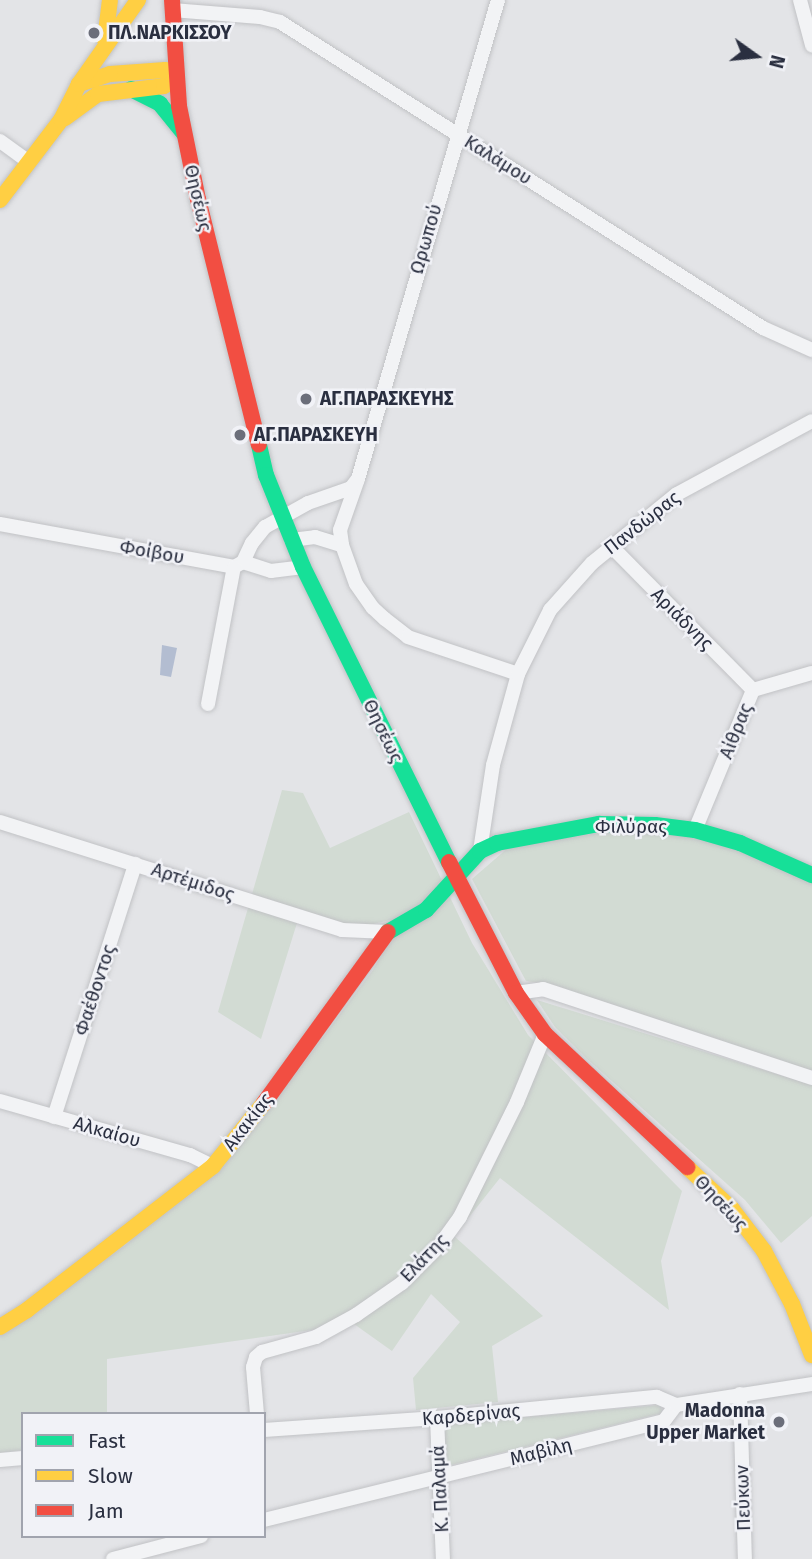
<!DOCTYPE html>
<html>
<head>
<meta charset="utf-8">
<style>
	body { margin:0 }
	#map { position:relative; width:812px; height:1559px; overflow:hidden; background:#e3e4e7; font-family:"Fira Sans",sans-serif }
	div>[style] { position:absolute }
	.green>* { inset:0; background:#d2dbd3 }
	.water>* { inset:0; background:#b3bdd1 }
	.roads { filter:drop-shadow(0 0 2px #c1c2c5) drop-shadow(0 0 2px #c1c2c5) }
	.street>* { height:14px; margin:-7px; padding:0 7px; transform-origin:7px; border-radius:7px; background:#f2f3f5 }
	.fast>* { height:16px; margin:-8px; padding:0 8px; transform-origin:8px; border-radius:8px; background:#16e098 }
	.slow>* { height:16px; margin:-8px; padding:0 8px; transform-origin:8px; border-radius:8px; background:#ffcf43 }
	.jam>* { height:16px; margin:-8px; padding:0 8px; transform-origin:8px; border-radius:8px; background:#f24e42 }
	.dots>* { width:19px; height:19px; translate:-50% -50%; box-sizing:border-box; border:4px solid #f1f2f7; border-radius:50% }
	span { translate:-50% -50%; white-space:nowrap; text-align:center; line-height:1.15; -webkit-text-stroke:5px #f1f2f7; paint-order:stroke }
	.poi-label { font-size:19px; color:#2a2f40; font-weight:700 }
	.left { translate:0 -50%; text-align:left }
	.right { translate:-100% -50%; text-align:right }
	.street-label { font-size:19px; color:#2a2f40 }
	.legend { position:absolute; left:21px; top:1412px; width:245px; height:126px; box-sizing:border-box; background:#f1f2f7; border:2px solid #a1a4ae; margin:0; padding:9px 12px; list-style:none; font-size:21px; color:#2a2f40 }
	.legend li { display:flex; align-items:center; gap:14px; height:35px }
	.legend b { width:35px; border:2px solid #a1a4ae }
	.north { position:absolute; left:721px; top:21px; width:70px; height:70px; -webkit-text-stroke:5px #f1f2f7; paint-order:stroke; rotate:105deg; font-size:19px; font-weight:700; line-height:28px; text-align:center; color:#2a2f40 }
	.north::after { content:''; display:block; margin:auto; width:24px; height:32px; background:#2a2f40; clip-path:polygon(50% 0,100% 100%,50% 72%,0 100%) }
</style>
</head>
<body>
<div id="map">
	<div class="green">
		<div style="clip-path:polygon(282px 790px,303px 793px,330px 848px,409px 812px,472px 943px,528px 1035px,682px 1191px,661px 1261px,669px 1310px,500px 1178px,454px 1236px,543px 1316px,492px 1346px,498px 1402px,416px 1410px,413px 1378px,460px 1322px,431px 1294px,392px 1351px,354px 1324px,107px 1359px,107px 1414px,23px 1414px,23px 1450px,0 1453px,0 1335px,127px 1244px,294px 1076px,373px 970px,395px 930px,390px 920px,369px 925px,346px 925px,301px 910px,261px 1039px,218px 1012px)"></div>
		<div style="clip-path:polygon(604px 832px,684px 835px,734px 849px,812px 882px,812px 1071px,572px 994px,552px 985px,526px 981px,472px 879px,509px 847px)"></div>
		<div style="clip-path:polygon(537px 1000px,812px 1085px,812px 1216px,781px 1243px,745px 1200px,586px 1058px,555px 1027px)"></div>
		<div style="clip-path:polygon(661px 1405px,662px 1413px,447px 1466px,444px 1424px)"></div>
	</div>
	<div class="water">
		<div style="clip-path:polygon(162px 645px,177px 648px,171px 677px,160px 675px)"></div>
	</div>
	<div class="roads">
		<div class="street">
			<div style="left:498px;top:0;width:499px;rotate:106.3deg"></div>
			<div style="left:358px;top:479px;width:54px;rotate:109.4deg"></div>
			<div style="left:340px;top:530px;width:15px;rotate:82deg"></div>
			<div style="left:342px;top:545px;width:41px;rotate:70.3deg"></div>
			<div style="left:356px;top:584px;width:29px;rotate:55deg"></div>
			<div style="left:373px;top:608px;width:16px;rotate:43deg"></div>
			<div style="left:385px;top:619px;width:29px;rotate:38deg"></div>
			<div style="left:408px;top:637px;width:116px;rotate:18.6deg"></div>
			<div style="left:800px;top:0;width:47px;rotate:75.1deg"></div>
			<div style="left:172px;top:10px;width:88px;rotate:4.5deg"></div>
			<div style="left:260px;top:17px;width:21px;rotate:14deg"></div>
			<div style="left:280px;top:22px;width:572px;rotate:32.36deg"></div>
			<div style="left:763px;top:328px;width:54px;rotate:24.2deg"></div>
			<div style="left:0;top:141px;width:36px;rotate:36deg"></div>
			<div style="left:0;top:524px;width:238px;rotate:10.4deg"></div>
			<div style="left:234px;top:567px;width:10px;rotate:-29deg"></div>
			<div style="left:243px;top:562px;width:29px;rotate:18deg"></div>
			<div style="left:271px;top:571px;width:32px;rotate:-7deg"></div>
			<div style="left:291px;top:540px;width:24px;rotate:-7deg"></div>
			<div style="left:315px;top:537px;width:28px;rotate:17deg"></div>
			<div style="left:612px;top:547px;width:201px;rotate:45.4deg"></div>
			<div style="left:243px;top:562px;width:21px;rotate:-65deg"></div>
			<div style="left:252px;top:543px;width:21px;rotate:-51deg"></div>
			<div style="left:265px;top:527px;width:49px;rotate:-29.2deg"></div>
			<div style="left:308px;top:503px;width:46px;rotate:-19.2deg"></div>
			<div style="left:351px;top:488px;width:10px;rotate:-53deg"></div>
			<div style="left:208px;top:704px;width:139px;rotate:-79.3deg"></div>
			<div style="left:0;top:822px;width:359px;rotate:17.5deg"></div>
			<div style="left:342px;top:930px;width:46px;rotate:2.5deg"></div>
			<div style="left:695px;top:830px;width:152px;rotate:-67.5deg"></div>
			<div style="left:753px;top:690px;width:61px;rotate:-16.1deg"></div>
			<div style="left:480px;top:851px;width:87px;rotate:-81.4deg"></div>
			<div style="left:493px;top:765px;width:94px;rotate:-74.6deg"></div>
			<div style="left:518px;top:674px;width:72px;rotate:-63.4deg"></div>
			<div style="left:550px;top:610px;width:63px;rotate:-48.2deg"></div>
			<div style="left:592px;top:563px;width:109px;rotate:-39.1deg"></div>
			<div style="left:677px;top:494px;width:153px;rotate:-28.4deg"></div>
			<div style="left:516px;top:993px;width:27px;rotate:-8deg"></div>
			<div style="left:543px;top:989px;width:283px;rotate:18.3deg"></div>
			<div style="left:0;top:1101px;width:198px;rotate:15.9deg"></div>
			<div style="left:190px;top:1155px;width:25px;rotate:26deg"></div>
			<div style="left:54px;top:1117px;width:266px;rotate:-72.2deg"></div>
			<div style="left:740px;top:1394px;width:165px;rotate:88.3deg"></div>
			<div style="left:257px;top:1414px;width:47px;rotate:-94.9deg"></div>
			<div style="left:253px;top:1367px;width:10px;rotate:-73deg"></div>
			<div style="left:256px;top:1357px;width:8px;rotate:-40deg"></div>
			<div style="left:262px;top:1352px;width:56px;rotate:-15.5deg"></div>
			<div style="left:316px;top:1337px;width:46px;rotate:-28.8deg"></div>
			<div style="left:356px;top:1315px;width:56px;rotate:-34.8deg"></div>
			<div style="left:402px;top:1283px;width:52px;rotate:-45deg"></div>
			<div style="left:439px;top:1246px;width:36px;rotate:-54deg"></div>
			<div style="left:460px;top:1217px;width:128px;rotate:-63.6deg"></div>
			<div style="left:517px;top:1102px;width:74px;rotate:-67.6deg"></div>
			<div style="left:437px;top:1418px;width:141px;rotate:87.6deg"></div>
			<div style="left:264px;top:1430px;width:173px;rotate:-4deg"></div>
			<div style="left:437px;top:1418px;width:221px;rotate:-5.5deg"></div>
			<div style="left:657px;top:1397px;width:21px;rotate:23deg"></div>
			<div style="left:0;top:1460px;width:23px;rotate:-5deg"></div>
			<div style="left:264px;top:1520px;width:412px;rotate:-13.9deg"></div>
			<div style="left:664px;top:1421px;width:20px;rotate:-53deg"></div>
			<div style="left:676px;top:1405px;width:138px;rotate:-8.8deg"></div>
			<div style="left:113px;top:1559px;width:91px;rotate:-14.6deg"></div>
		</div>
		<div class="fast">
			<div style="left:131px;top:89px;width:33px;rotate:27deg"></div>
			<div style="left:160px;top:104px;width:38px;rotate:51deg"></div>
			<div style="left:259px;top:445px;width:31px;rotate:77deg"></div>
			<div style="left:266px;top:475px;width:99px;rotate:68.1deg"></div>
			<div style="left:303px;top:567px;width:329px;rotate:63.7deg"></div>
			<div style="left:388px;top:932px;width:44px;rotate:-30.1deg"></div>
			<div style="left:426px;top:910px;width:80px;rotate:-47.5deg"></div>
			<div style="left:480px;top:851px;width:19px;rotate:-25deg"></div>
			<div style="left:497px;top:843px;width:104px;rotate:-10.6deg"></div>
			<div style="left:599px;top:824px;width:56px;rotate:1deg"></div>
			<div style="left:655px;top:825px;width:40px;rotate:7.1deg"></div>
			<div style="left:695px;top:830px;width:47px;rotate:16.1deg"></div>
			<div style="left:740px;top:843px;width:79px;rotate:24deg"></div>
		</div>
		<div class="slow">
			<div style="left:105px;top:40px;width:40px;rotate:-82.9deg"></div>
			<div style="left:65px;top:118px;width:41px;rotate:-36deg"></div>
			<div style="left:98px;top:94px;width:66px;rotate:-6.9deg"></div>
			<div style="left:164px;top:86px;width:15px;rotate:-37deg"></div>
			<div style="left:176px;top:77px;width:13px;rotate:-148deg"></div>
			<div style="left:165px;top:70px;width:55px;rotate:175.8deg"></div>
			<div style="left:110px;top:74px;width:33px;rotate:162deg"></div>
			<div style="left:0;top:200px;width:101px;rotate:-52.7deg"></div>
			<div style="left:61px;top:120px;width:40px;rotate:-63.4deg"></div>
			<div style="left:79px;top:84px;width:103px;rotate:-54.9deg"></div>
			<div style="left:687px;top:1167px;width:62px;rotate:43deg"></div>
			<div style="left:732px;top:1209px;width:53px;rotate:52.7deg"></div>
			<div style="left:764px;top:1251px;width:60px;rotate:62.2deg"></div>
			<div style="left:792px;top:1304px;width:55px;rotate:68.6deg"></div>
			<div style="left:0;top:1327px;width:32px;rotate:-32deg"></div>
			<div style="left:27px;top:1310px;width:235px;rotate:-37.7deg"></div>
			<div style="left:213px;top:1166px;width:81px;rotate:-51deg"></div>
		</div>
		<div class="jam">
			<div style="left:172px;top:0;width:106px;rotate:86.2deg"></div>
			<div style="left:179px;top:106px;width:95px;rotate:78.5deg"></div>
			<div style="left:198px;top:199px;width:253px;rotate:76.1deg"></div>
			<div style="left:449px;top:862px;width:147px;rotate:62.9deg"></div>
			<div style="left:516px;top:993px;width:50px;rotate:54.7deg"></div>
			<div style="left:545px;top:1034px;width:195px;rotate:43.1deg"></div>
			<div style="left:264px;top:1103px;width:211px;rotate:-54.1deg"></div>
		</div>
	</div>
	<div class="dots">
		<div style="left:94px;top:33px;background:#6b6e7a"></div>
		<div style="left:306px;top:399px;background:#6b6e7a"></div>
		<div style="left:240px;top:435px;background:#6b6e7a"></div>
		<div style="left:779px;top:1422px;background:#6b6e7a"></div>
	</div>
	<div class="poi-label">
		<span class="left" style="left:108px;top:33px">ΠΛ.ΝΑΡΚΙΣΣΟΥ</span>
		<span class="left" style="left:320px;top:399px">ΑΓ.ΠΑΡΑΣΚΕΥΗΣ</span>
		<span class="left" style="left:254px;top:435px">ΑΓ.ΠΑΡΑΣΚΕΥΗ</span>
		<span class="right" style="left:765px;top:1422px">Madonna<br>Upper Market</span>
	</div>
	<div class="street-label">
		<span style="left:498px;top:160px;rotate:32deg">Καλάμου</span>
		<span style="left:198px;top:198px;rotate:77deg">Θησέως</span>
		<span style="left:426px;top:239px;rotate:-74deg">Ωρωπού</span>
		<span style="left:642px;top:523px;rotate:-38deg">Πανδώρας</span>
		<span style="left:152px;top:552px;rotate:10deg">Φοίβου</span>
		<span style="left:682px;top:619px;rotate:45deg">Αριάδνης</span>
		<span style="left:383px;top:731px;rotate:64deg">Θησέως</span>
		<span style="left:736px;top:731px;rotate:-68deg">Αίθρας</span>
		<span style="left:631px;top:827px">Φιλύρας</span>
		<span style="left:193px;top:882px;rotate:18deg">Αρτέμιδος</span>
		<span style="left:95px;top:990px;rotate:-72deg">Φαέθοντος</span>
		<span style="left:248px;top:1122px;rotate:-52deg">Ακακίας</span>
		<span style="left:107px;top:1132px;rotate:16deg">Αλκαίου</span>
		<span style="left:721px;top:1203px;rotate:47deg">Θησέως</span>
		<span style="left:424px;top:1258px;rotate:-46deg">Ελάτης</span>
		<span style="left:471px;top:1415px;rotate:-5deg">Καρδερίνας</span>
		<span style="left:541px;top:1452px;rotate:-14deg">Μαβίλη</span>
		<span style="left:440px;top:1489px;rotate:-93deg">Κ. Παλαμά</span>
		<span style="left:743px;top:1498px;rotate:-92deg">Πεύκων</span>
	</div>
	<ul class="legend">
	<li><b style="height:9px;background:#16e098"></b>Fast</li>
	<li><b style="height:9px;background:#ffcf43"></b>Slow</li>
	<li><b style="height:9px;background:#f24e42"></b>Jam</li>
	</ul>
	<div class="north">N</div>
</div>
</body>
</html>
